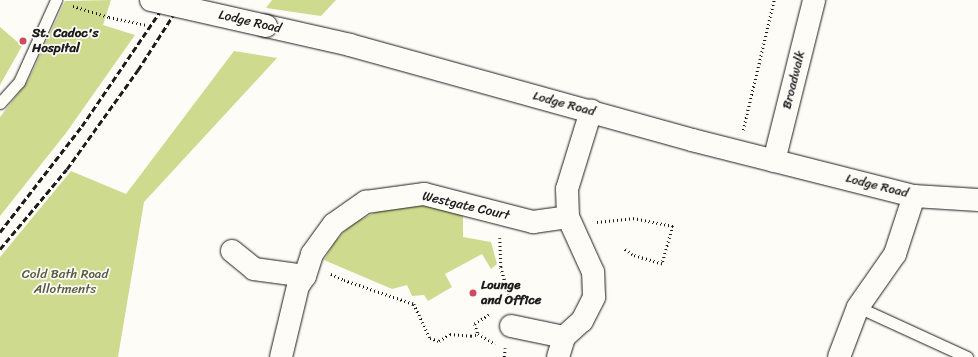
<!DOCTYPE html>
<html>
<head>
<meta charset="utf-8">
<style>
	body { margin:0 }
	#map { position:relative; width:978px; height:357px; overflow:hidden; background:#fdfcf7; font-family:Sriracha,sans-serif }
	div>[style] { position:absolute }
	.green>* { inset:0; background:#ceda8d }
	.path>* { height:2.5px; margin-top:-1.25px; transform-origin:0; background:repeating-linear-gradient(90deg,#1c1c1c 0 1px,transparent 0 4px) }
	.roads { filter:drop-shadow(0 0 1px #1c1c1c) drop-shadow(0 0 1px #1c1c1c) }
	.service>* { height:11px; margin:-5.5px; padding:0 5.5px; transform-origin:5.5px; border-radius:5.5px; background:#fdfcf7 }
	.minor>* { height:22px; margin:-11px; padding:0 11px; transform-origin:11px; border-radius:11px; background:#fdfcf7 }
	.tertiary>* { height:22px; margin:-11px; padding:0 11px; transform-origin:11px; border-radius:11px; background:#fdfcf7 }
	.rail>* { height:3px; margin-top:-1.5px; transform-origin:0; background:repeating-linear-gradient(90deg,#1c1c1c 0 6px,transparent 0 9px) }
	.path-bridge>* { height:2.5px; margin-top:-1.25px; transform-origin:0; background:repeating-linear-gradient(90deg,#1c1c1c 0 1px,transparent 0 4px) }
	.bridges { filter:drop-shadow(0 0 1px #1c1c1c) drop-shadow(0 0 1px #1c1c1c) }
	.tertiary-bridge>* { height:22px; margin:-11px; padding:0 11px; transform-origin:11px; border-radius:11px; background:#fdfcf7 }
	.dots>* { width:11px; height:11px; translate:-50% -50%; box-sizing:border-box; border:2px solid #fdfcf7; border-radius:50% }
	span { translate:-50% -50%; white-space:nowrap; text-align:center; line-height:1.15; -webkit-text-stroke:3.5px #fdfcf7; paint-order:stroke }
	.street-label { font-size:13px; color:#1c1c1c }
	.poi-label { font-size:13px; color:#1c1c1c; font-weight:700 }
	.left { translate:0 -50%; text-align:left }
	.park-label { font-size:13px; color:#5a5e44 }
</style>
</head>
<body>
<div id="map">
	<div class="green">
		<div style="clip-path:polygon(111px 0,103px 25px,135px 35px,66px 133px,0 216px,0 117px,28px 81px,65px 1px)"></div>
		<div style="clip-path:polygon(272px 0,336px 0,321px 16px,266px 8px)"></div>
		<div style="clip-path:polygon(0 27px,22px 46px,0 85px)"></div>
		<div style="clip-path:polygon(234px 51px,277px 58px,144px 202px,118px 357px,0 357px,0 257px,71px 171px,126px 194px)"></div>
		<div style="clip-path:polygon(422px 205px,463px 214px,463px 237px,491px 242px,497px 264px,491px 269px,482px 254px,445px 274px,452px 287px,428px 301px,424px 295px,412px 296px,407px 285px,392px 289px,324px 260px,334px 243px,351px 224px,378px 211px)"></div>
	</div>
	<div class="path">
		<div style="left:73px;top:6px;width:38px;rotate:17deg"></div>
		<div style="left:743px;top:130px;width:134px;rotate:-76.6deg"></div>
		<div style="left:597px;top:222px;width:36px;rotate:-6deg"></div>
		<div style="left:633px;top:218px;width:41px;rotate:11.3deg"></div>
		<div style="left:673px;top:226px;width:40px;rotate:106deg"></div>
		<div style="left:662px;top:264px;width:31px;rotate:-163deg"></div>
		<div style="left:632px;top:255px;width:11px;rotate:-142deg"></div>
		<div style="left:500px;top:238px;width:29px;rotate:88deg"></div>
		<div style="left:501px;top:267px;width:38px;rotate:75deg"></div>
		<div style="left:331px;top:274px;width:14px;rotate:25deg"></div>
		<div style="left:344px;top:280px;width:74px;rotate:18.9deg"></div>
		<div style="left:414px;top:304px;width:38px;rotate:65deg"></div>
		<div style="left:430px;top:338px;width:9px;rotate:18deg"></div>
		<div style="left:439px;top:341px;width:13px;rotate:-32deg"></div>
		<div style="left:450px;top:334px;width:21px;rotate:5deg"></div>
		<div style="left:471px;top:336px;width:7px;rotate:-16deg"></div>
		<div style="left:489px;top:315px;width:17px;rotate:147deg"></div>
		<div style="left:475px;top:324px;width:10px;rotate:73deg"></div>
		<div style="left:478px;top:334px;width:20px;rotate:30deg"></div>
		<div style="left:504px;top:357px;width:9px;rotate:-84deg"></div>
	</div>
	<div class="roads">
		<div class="service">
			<div style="left:0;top:103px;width:28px;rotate:-48deg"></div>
			<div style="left:19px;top:82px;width:90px;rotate:-65.7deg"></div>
			<div style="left:858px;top:307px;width:120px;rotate:24.6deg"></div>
		</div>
		<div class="minor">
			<div style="left:774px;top:161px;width:166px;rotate:-76deg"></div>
			<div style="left:232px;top:251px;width:28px;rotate:39deg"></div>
			<div style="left:254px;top:269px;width:51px;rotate:7.8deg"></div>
			<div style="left:511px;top:326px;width:54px;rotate:11.7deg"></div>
			<div style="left:281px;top:357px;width:73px;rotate:-76.5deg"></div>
			<div style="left:298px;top:286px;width:12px;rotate:-55deg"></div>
			<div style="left:305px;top:276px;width:23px;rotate:-72deg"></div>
			<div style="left:312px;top:254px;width:37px;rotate:-54deg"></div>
			<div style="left:334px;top:224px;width:39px;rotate:-35deg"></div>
			<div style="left:366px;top:202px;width:59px;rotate:-7.9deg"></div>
			<div style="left:424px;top:194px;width:113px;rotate:14.4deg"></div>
			<div style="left:533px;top:222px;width:35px;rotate:-8deg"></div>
			<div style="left:568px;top:217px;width:28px;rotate:-92deg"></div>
			<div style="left:567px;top:189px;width:82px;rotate:-72.9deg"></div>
			<div style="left:558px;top:357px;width:21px;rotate:-73deg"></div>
			<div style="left:564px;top:337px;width:24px;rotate:-42deg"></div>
			<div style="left:582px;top:321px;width:27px;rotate:-63deg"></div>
			<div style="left:594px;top:297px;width:25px;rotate:-92deg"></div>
			<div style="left:593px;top:272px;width:60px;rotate:-114.4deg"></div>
			<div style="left:839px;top:357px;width:53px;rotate:-69.2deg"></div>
			<div style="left:858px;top:307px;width:65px;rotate:-55.1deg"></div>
			<div style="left:895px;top:254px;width:61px;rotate:-71.9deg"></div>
		</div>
		<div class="tertiary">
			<div style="left:266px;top:26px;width:86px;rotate:12.7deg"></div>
			<div style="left:350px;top:45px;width:355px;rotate:15.5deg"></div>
			<div style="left:692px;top:140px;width:229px;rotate:14.2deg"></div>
			<div style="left:914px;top:196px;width:64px;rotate:3.6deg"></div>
		</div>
	</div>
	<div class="rail">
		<div style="left:0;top:232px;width:134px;rotate:-52.3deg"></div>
		<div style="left:82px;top:126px;width:153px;rotate:-55.7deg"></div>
		<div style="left:0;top:249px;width:104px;rotate:-50.1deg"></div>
		<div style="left:67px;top:169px;width:122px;rotate:-54.4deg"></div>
		<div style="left:138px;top:70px;width:83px;rotate:-57.3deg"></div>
	</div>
	<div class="path-bridge">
		<div style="left:109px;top:17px;width:38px;rotate:12deg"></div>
	</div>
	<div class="bridges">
		<div class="tertiary-bridge">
			<div style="left:151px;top:0;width:118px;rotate:12.7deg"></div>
		</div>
	</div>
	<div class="dots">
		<div style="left:23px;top:41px;background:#d1495b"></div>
		<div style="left:473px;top:293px;background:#d1495b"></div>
	</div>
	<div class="street-label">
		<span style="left:250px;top:22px;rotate:13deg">Lodge Road</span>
		<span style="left:794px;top:80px;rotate:-76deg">Broadwalk</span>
		<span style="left:564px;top:104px;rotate:15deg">Lodge Road</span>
		<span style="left:877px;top:186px;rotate:14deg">Lodge Road</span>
		<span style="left:466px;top:206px;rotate:13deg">Westgate Court</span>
	</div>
	<div class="poi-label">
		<span class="left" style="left:32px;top:41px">St. Cadoc's<br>Hospital</span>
		<span class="left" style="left:481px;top:293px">Lounge<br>and Office</span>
	</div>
	<div class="park-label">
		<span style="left:65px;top:282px">Cold Bath Road<br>Allotments</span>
	</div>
</div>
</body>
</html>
